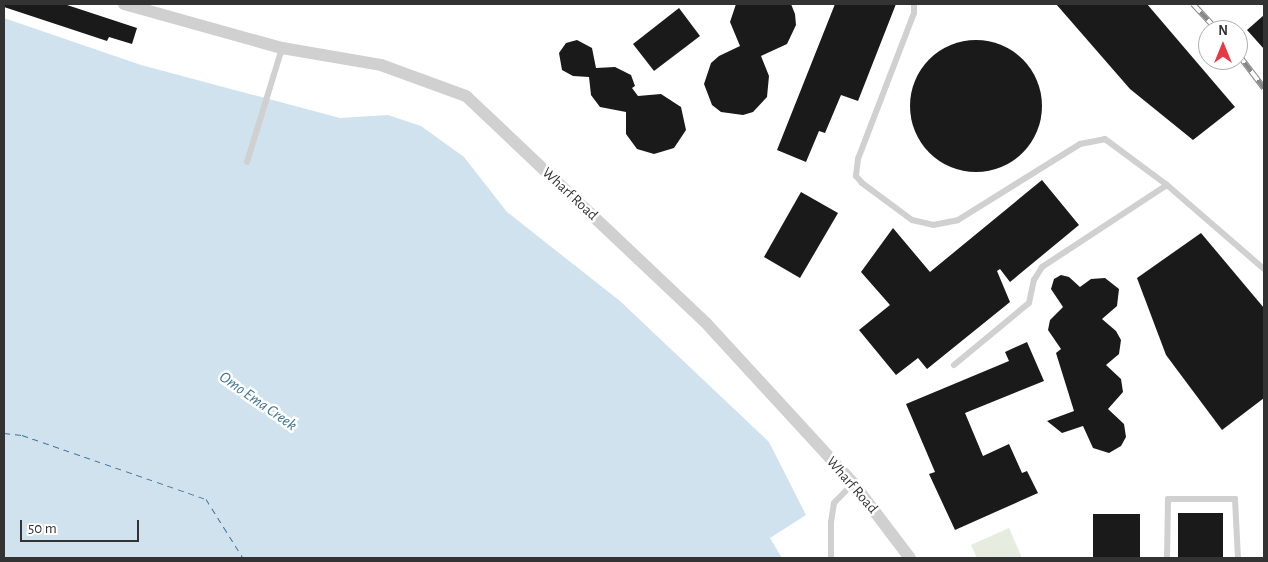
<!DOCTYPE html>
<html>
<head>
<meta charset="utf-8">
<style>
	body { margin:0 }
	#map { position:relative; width:1268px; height:562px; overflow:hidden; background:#fff; font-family:"Alegreya Sans",sans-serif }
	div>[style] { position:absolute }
	.green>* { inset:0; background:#e6ecdf }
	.water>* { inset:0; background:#cfe2ee }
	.ferry>* { height:1px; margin-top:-0.5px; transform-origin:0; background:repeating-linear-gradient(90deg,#3f7597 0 6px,transparent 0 11px) }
	.building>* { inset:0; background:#1a1a1a }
	.round { border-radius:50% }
	.service>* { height:6px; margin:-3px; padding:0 3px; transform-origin:3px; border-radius:3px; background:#d0d0d0 }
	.minor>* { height:12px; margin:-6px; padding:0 6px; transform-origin:6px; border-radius:6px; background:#d0d0d0 }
	.rail>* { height:5.5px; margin-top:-2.75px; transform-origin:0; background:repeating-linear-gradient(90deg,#fff 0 11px,#888 0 22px); box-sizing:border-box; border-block:1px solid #888 }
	span { translate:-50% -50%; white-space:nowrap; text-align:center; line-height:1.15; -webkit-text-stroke:5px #fff; paint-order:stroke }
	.street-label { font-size:15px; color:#333 }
	.water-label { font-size:16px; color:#3f7597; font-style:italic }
	.frame { position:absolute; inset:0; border:5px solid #333; pointer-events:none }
	.north { position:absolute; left:1198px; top:20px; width:50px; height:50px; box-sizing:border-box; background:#fff; border:1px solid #adadad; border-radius:50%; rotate:0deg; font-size:14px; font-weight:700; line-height:20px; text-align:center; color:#333 }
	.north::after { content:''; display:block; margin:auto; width:18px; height:22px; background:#e63946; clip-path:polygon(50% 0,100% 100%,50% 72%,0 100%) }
	.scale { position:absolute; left:20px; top:520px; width:119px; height:22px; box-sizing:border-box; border:2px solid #333; border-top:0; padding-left:6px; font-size:15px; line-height:18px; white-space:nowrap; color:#333; -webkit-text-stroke:4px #fff; paint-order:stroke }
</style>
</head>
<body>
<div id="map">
	<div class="green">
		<div style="clip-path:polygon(1009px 528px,1022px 558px,977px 558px,971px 545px)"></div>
	</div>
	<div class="water">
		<div style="clip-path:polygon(4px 18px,141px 65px,340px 118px,388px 115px,421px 126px,464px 157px,507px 212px,620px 301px,769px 442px,806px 515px,770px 538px,782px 558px,4px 558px)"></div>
	</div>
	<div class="ferry">
		<div style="left:4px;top:433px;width:18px;rotate:6deg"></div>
		<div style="left:22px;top:435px;width:195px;rotate:19.2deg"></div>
		<div style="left:206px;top:499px;width:70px;rotate:57.9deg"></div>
	</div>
	<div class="building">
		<div style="clip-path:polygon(4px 4px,64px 4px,137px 28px,132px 44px,109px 37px,107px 41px,4px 7px)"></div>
		<div style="clip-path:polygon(736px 4px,791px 4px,795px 14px,796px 25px,787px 44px,761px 56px,769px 76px,767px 97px,753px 112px,743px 115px,721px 112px,712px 105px,704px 84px,711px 63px,719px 56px,740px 46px,730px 22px)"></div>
		<div style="clip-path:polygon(835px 4px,896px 4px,858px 101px,841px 95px,825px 133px,819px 131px,806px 162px,777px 150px)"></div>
		<div style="clip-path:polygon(1056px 4px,1147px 4px,1235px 107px,1193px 140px,1130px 89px)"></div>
		<div style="clip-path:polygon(679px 8px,700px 36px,654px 71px,633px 44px)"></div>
		<div style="clip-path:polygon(1264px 15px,1264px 49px,1247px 30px)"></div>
		<div class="round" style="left:910px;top:40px;width:132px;height:132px"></div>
		<div style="clip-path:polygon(577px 40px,592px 48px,596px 68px,615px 67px,631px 75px,635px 86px,632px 88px,638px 96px,661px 94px,681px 107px,686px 130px,674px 148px,654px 154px,637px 149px,626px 134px,626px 112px,600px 107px,591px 95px,589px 77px,573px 76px,562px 70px,559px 53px,566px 43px)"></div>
		<div style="clip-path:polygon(1042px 180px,1079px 225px,1010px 282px,1000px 269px,997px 271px,1010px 302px,927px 369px,918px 358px,896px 375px,859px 330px,890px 305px,861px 272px,893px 228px,930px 272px)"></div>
		<div style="clip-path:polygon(801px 192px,838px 213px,800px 278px,764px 257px)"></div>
		<div style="clip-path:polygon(1201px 233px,1264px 308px,1264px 398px,1222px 430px,1166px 355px,1137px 278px)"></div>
		<div style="clip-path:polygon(1061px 275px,1069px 277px,1080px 287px,1091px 279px,1105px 278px,1119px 289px,1117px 306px,1102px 319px,1116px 331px,1121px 340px,1119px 354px,1106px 365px,1121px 379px,1123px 392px,1108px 409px,1124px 424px,1126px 437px,1121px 446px,1109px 453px,1093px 448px,1083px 426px,1062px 433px,1047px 421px,1074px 411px,1056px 353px,1061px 349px,1048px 330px,1050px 320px,1063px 307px,1051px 289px,1054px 279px)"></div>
		<div style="clip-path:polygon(1027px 342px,1044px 381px,965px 413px,983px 456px,1009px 444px,1022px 473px,1027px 471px,1038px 493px,955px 530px,929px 474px,935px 472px,906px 404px,1009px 361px,1005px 352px)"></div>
		<div style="clip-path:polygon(1178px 513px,1223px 513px,1223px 558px,1178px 558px)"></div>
		<div style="clip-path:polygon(1093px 514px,1140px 514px,1140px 558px,1093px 558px)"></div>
	</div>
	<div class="service">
		<div style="left:914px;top:4px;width:9px;rotate:90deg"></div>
		<div style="left:914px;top:13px;width:156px;rotate:111deg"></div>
		<div style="left:858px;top:159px;width:17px;rotate:97deg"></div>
		<div style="left:856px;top:176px;width:9px;rotate:49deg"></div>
		<div style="left:862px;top:183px;width:62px;rotate:36.5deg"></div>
		<div style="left:912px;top:220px;width:22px;rotate:13deg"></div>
		<div style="left:933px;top:225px;width:25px;rotate:-11deg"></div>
		<div style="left:958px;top:220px;width:144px;rotate:-31.9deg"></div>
		<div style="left:1080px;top:144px;width:25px;rotate:-11deg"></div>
		<div style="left:1105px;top:139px;width:77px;rotate:36.6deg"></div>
		<div style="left:1167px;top:185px;width:128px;rotate:40.9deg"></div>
		<div style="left:247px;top:162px;width:119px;rotate:-72.9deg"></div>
		<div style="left:954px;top:365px;width:97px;rotate:-39.6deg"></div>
		<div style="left:1029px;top:303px;width:24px;rotate:-78deg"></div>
		<div style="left:1034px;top:280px;width:15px;rotate:-58deg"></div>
		<div style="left:1042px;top:267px;width:149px;rotate:-33.3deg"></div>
		<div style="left:831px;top:558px;width:36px;rotate:-90deg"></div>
		<div style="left:831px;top:522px;width:19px;rotate:-81deg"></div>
		<div style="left:834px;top:503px;width:28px;rotate:-46deg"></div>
		<div style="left:1167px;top:558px;width:59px;rotate:-89deg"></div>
		<div style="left:1168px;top:499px;width:67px"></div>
		<div style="left:1235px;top:499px;width:59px;rotate:87.1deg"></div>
	</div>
	<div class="minor">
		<div style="left:124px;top:4px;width:164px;rotate:15.6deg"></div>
		<div style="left:282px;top:48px;width:100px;rotate:9.7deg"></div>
		<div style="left:381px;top:65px;width:90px;rotate:20deg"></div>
		<div style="left:466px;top:96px;width:330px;rotate:43.4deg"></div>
		<div style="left:706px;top:323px;width:217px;rotate:47.4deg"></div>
		<div style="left:853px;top:483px;width:94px;rotate:52.8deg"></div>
	</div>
	<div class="rail">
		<div style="left:1193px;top:4px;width:35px;rotate:47deg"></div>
		<div style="left:1238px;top:54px;width:43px;rotate:52.6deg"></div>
	</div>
	<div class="street-label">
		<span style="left:570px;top:194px;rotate:43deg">Wharf Road</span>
		<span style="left:852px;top:485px;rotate:49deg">Wharf Road</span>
	</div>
	<div class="water-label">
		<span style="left:258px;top:401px;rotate:35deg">Omo Ema Creek</span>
	</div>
	<div class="frame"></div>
	<div class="north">N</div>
	<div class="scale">50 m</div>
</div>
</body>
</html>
